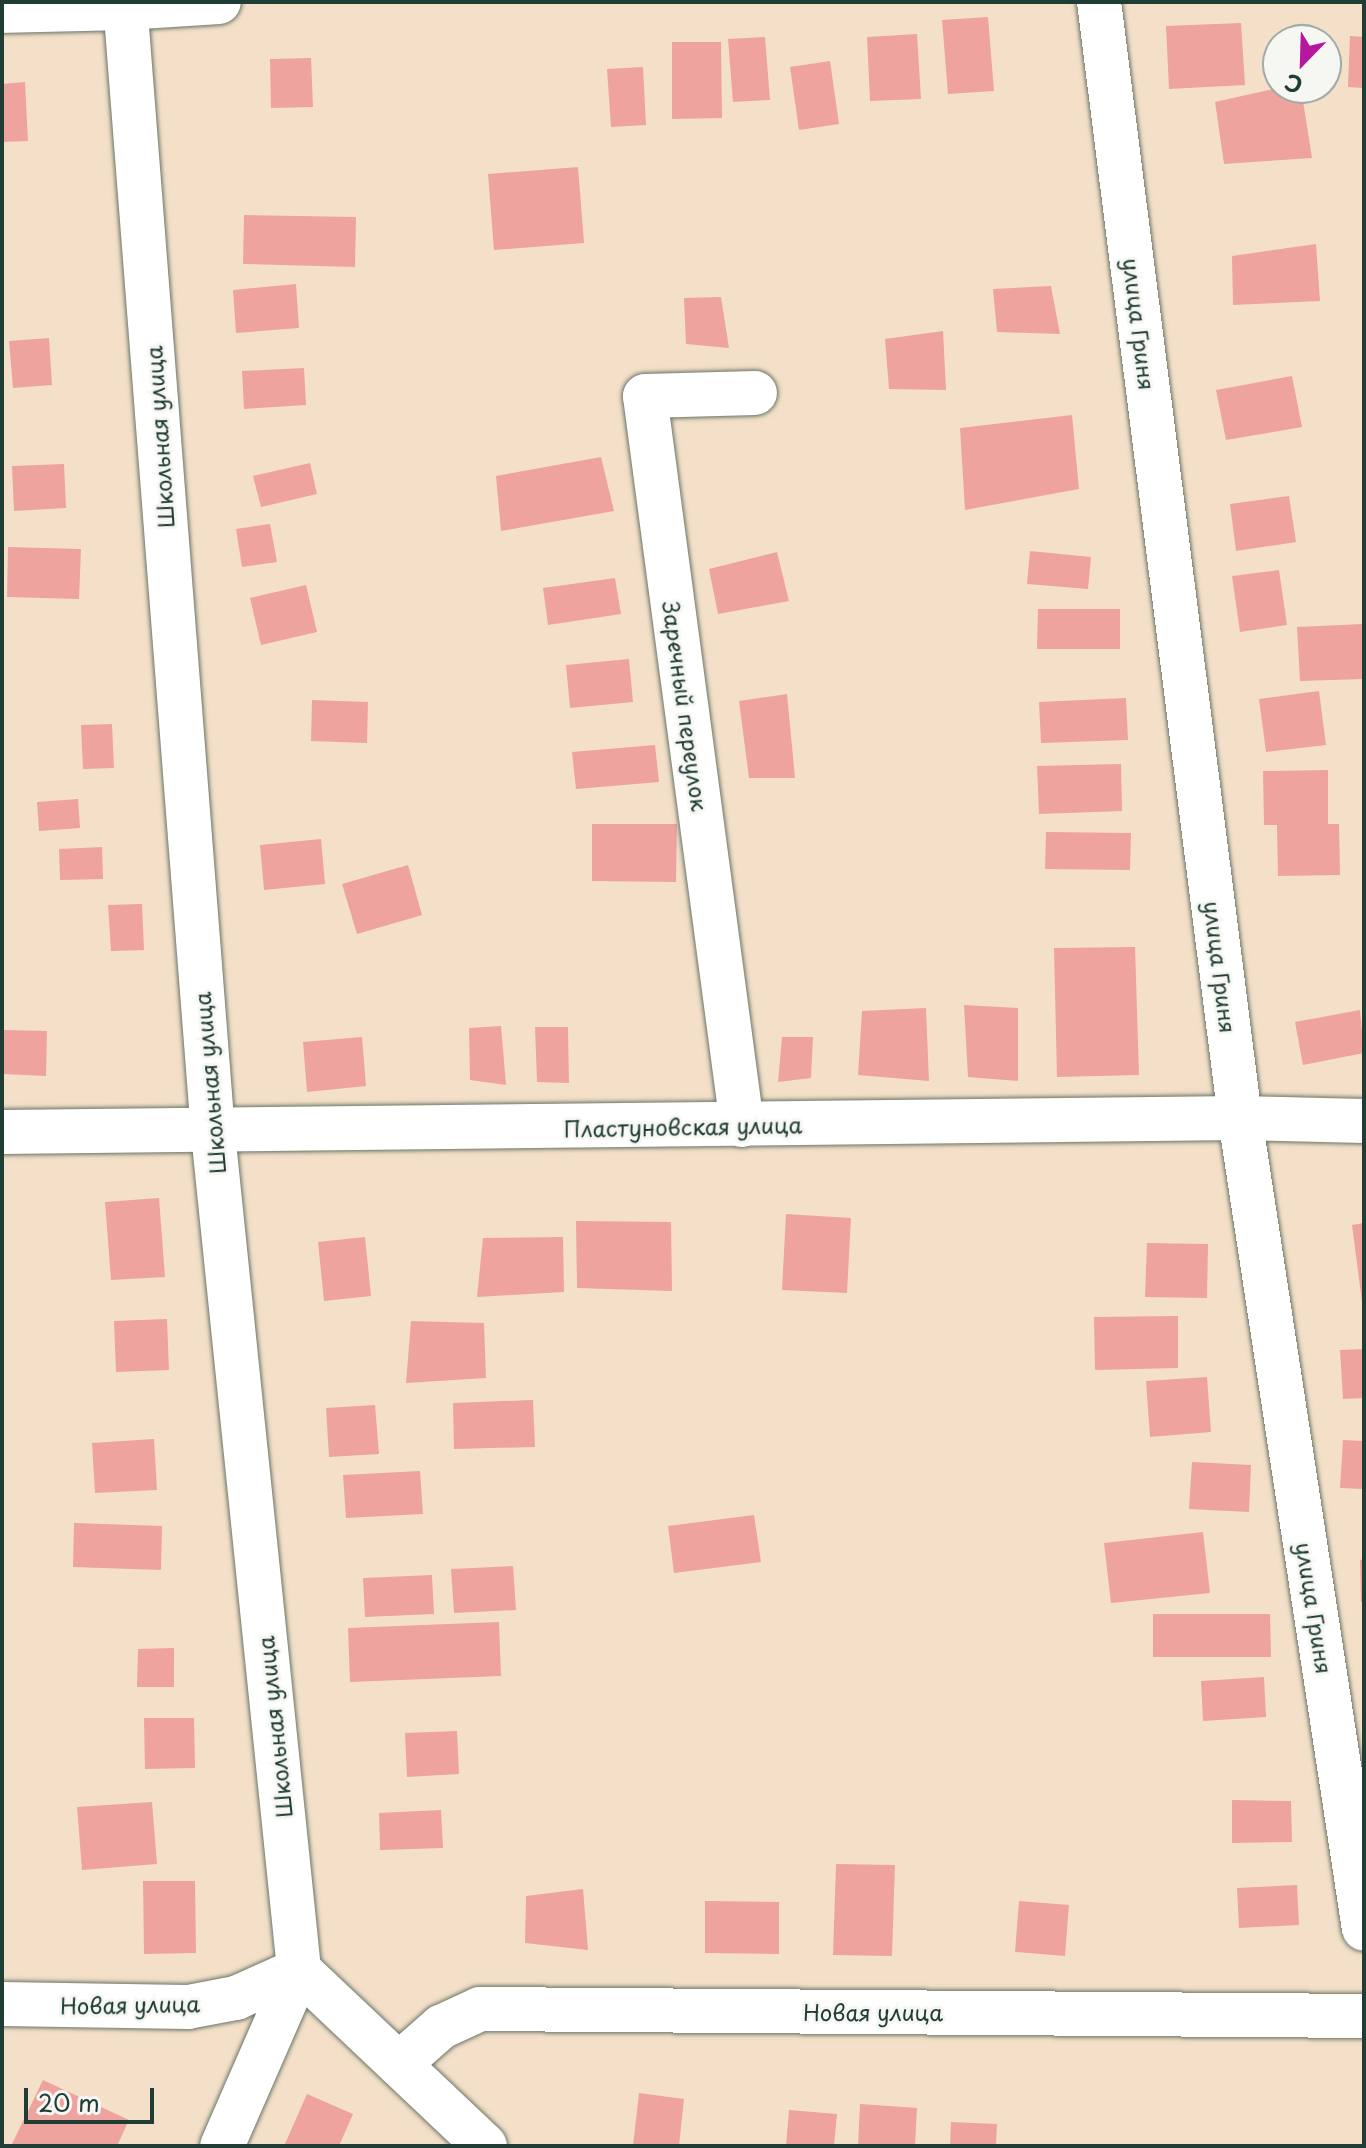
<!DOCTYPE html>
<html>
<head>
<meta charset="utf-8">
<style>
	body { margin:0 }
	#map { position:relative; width:1366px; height:2148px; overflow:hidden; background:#f4e0c9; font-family:"Playpen Sans",sans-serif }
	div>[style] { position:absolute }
	.building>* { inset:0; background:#eea39e }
	.roads { filter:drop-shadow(0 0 2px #6a7668) drop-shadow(0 0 2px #6a7668) }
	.minor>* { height:44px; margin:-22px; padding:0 22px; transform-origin:22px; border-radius:22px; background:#fff }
	.tertiary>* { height:44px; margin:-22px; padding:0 22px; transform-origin:22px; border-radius:22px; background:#fff }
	span { translate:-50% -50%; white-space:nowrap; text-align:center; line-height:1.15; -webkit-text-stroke:6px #f6f6f2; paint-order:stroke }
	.street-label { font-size:22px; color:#1f3d34 }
	.frame { position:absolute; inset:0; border:4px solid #1f3d34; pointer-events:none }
	.north { position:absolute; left:1262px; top:24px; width:80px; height:80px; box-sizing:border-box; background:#f6f6f2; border:2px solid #a0aca6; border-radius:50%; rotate:203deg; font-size:22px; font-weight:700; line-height:32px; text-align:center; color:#1f3d34 }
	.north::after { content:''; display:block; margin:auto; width:28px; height:36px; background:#b5179e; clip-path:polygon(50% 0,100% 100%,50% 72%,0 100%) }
	.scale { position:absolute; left:24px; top:2088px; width:130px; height:36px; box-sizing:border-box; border:4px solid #1f3d34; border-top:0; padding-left:10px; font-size:24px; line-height:28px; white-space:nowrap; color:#1f3d34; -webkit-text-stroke:6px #f6f6f2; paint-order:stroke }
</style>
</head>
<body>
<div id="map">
	<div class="building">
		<div style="clip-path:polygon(988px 17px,994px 91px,948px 94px,942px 20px)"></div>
		<div style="clip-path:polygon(1241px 23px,1245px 85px,1169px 89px,1166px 26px)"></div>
		<div style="clip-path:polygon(917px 34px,921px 99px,870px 101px,867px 37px)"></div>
		<div style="clip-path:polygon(1350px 36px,1364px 37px,1364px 88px,1348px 87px)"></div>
		<div style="clip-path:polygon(765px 37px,770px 100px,733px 102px,728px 39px)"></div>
		<div style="clip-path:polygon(672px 42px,721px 42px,722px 118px,672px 119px)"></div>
		<div style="clip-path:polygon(311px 58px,313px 107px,271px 108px,270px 59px)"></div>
		<div style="clip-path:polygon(830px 61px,839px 124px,799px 130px,790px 67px)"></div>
		<div style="clip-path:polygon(643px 67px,646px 125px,611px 127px,607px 69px)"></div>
		<div style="clip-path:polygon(25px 82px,28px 141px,2px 142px,2px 84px)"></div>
		<div style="clip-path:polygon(1278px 88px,1301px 88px,1312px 158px,1224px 164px,1215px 102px)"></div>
		<div style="clip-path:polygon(578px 167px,584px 243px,494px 250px,488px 174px)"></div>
		<div style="clip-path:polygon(244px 215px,356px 217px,355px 267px,243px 264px)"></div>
		<div style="clip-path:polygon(1316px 244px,1320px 301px,1233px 305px,1232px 256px)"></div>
		<div style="clip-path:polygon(296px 284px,299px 328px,236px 333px,233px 290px)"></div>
		<div style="clip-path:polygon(1051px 286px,1060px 334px,997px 332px,993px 289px)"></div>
		<div style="clip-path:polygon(721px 297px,729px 348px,686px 344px,684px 298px)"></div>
		<div style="clip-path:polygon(943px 331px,946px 390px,889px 389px,885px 339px)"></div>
		<div style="clip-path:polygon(49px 338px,52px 385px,13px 388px,9px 341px)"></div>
		<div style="clip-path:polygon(304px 368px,306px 405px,244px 409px,242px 371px)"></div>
		<div style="clip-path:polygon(1292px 376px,1302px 427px,1226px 440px,1216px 390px)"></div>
		<div style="clip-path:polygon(1072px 415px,1079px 489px,965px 510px,960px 428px)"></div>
		<div style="clip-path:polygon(601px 457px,614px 511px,501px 531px,496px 476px)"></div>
		<div style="clip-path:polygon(310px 463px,317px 494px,261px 507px,253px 476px)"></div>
		<div style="clip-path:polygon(64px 464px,66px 508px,14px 511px,12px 466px)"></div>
		<div style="clip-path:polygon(1289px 496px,1296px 542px,1236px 551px,1230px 504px)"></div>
		<div style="clip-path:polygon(270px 524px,277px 562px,242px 567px,236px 529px)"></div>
		<div style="clip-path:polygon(8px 547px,81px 549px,79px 599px,7px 597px)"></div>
		<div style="clip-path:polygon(1030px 551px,1091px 557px,1088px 589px,1027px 584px)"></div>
		<div style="clip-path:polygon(777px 552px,789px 601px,718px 614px,709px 569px)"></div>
		<div style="clip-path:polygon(1279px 570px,1287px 625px,1240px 632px,1232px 576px)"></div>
		<div style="clip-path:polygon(615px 578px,621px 614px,548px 625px,543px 588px)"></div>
		<div style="clip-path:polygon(306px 585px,317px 632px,261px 645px,250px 598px)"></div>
		<div style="clip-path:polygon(1038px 609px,1120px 609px,1120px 649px,1037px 649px)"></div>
		<div style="clip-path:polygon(1364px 624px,1364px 679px,1300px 681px,1297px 627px)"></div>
		<div style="clip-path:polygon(629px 659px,633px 702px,570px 708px,566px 665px)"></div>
		<div style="clip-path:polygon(1319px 691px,1326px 745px,1266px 752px,1259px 699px)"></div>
		<div style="clip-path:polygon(787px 694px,795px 778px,749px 778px,739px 701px)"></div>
		<div style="clip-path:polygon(1126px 698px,1128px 740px,1041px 743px,1039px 702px)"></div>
		<div style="clip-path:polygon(312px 700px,368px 702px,367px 743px,311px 741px)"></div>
		<div style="clip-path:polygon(112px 724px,114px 768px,83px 769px,81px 725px)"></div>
		<div style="clip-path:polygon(655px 745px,659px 782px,576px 789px,572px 752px)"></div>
		<div style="clip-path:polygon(1121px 764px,1122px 811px,1039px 814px,1037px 766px)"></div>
		<div style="clip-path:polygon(1328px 770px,1328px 824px,1339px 824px,1340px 875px,1278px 876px,1277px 825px,1264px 825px,1263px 771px)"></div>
		<div style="clip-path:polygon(78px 799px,80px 828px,39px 831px,37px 802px)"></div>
		<div style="clip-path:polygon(592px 824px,677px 824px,676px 882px,592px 881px)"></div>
		<div style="clip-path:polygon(1046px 832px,1131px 833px,1130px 870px,1045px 869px)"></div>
		<div style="clip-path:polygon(321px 839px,325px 884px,264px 890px,260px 845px)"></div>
		<div style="clip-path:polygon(102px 847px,103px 879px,60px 880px,59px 849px)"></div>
		<div style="clip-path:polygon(408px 865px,422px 915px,357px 934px,342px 884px)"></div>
		<div style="clip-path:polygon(142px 904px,144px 950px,111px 951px,108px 905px)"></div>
		<div style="clip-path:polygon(1135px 947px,1139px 1075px,1057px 1077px,1054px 948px)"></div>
		<div style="clip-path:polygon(964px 1005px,1018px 1008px,1018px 1081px,968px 1077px)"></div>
		<div style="clip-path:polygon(926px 1008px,929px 1081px,858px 1075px,862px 1011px)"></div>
		<div style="clip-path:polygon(1360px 1010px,1364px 1053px,1303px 1065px,1295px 1022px)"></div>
		<div style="clip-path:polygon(501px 1026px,506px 1085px,470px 1080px,469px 1028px)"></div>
		<div style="clip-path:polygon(535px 1027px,568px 1027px,569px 1083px,537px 1082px)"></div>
		<div style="clip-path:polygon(2px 1030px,47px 1031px,46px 1076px,2px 1074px)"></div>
		<div style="clip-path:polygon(362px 1037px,366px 1086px,307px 1092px,303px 1042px)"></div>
		<div style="clip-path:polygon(782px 1037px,813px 1037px,811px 1078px,778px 1082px)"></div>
		<div style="clip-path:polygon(159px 1198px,165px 1277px,111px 1280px,105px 1202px)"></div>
		<div style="clip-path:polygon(786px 1214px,851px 1218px,847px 1293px,782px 1290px)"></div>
		<div style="clip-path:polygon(576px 1221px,671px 1222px,672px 1291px,577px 1288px)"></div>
		<div style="clip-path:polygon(1364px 1223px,1364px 1302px,1362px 1302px,1352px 1225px)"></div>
		<div style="clip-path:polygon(365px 1237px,371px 1296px,324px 1301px,318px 1242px)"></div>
		<div style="clip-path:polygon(563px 1237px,564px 1292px,477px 1297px,483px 1238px)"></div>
		<div style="clip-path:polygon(1147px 1243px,1208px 1244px,1207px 1298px,1145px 1297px)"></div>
		<div style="clip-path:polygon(1178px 1316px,1178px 1368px,1095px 1370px,1094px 1317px)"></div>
		<div style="clip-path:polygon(167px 1319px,169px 1370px,116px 1372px,114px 1321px)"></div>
		<div style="clip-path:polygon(411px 1321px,484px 1323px,486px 1378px,406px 1383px)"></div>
		<div style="clip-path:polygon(1364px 1349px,1364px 1398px,1343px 1399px,1340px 1350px)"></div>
		<div style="clip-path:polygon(1207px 1377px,1211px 1432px,1150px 1437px,1146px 1381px)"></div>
		<div style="clip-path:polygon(533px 1400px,535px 1447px,454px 1449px,453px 1403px)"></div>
		<div style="clip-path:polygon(375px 1405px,379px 1454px,329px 1457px,326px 1408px)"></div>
		<div style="clip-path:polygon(154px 1439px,157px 1490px,95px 1493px,92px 1443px)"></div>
		<div style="clip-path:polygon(1343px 1440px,1364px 1441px,1364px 1489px,1340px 1488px)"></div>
		<div style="clip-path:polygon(1192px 1462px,1251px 1465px,1249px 1512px,1189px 1509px)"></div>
		<div style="clip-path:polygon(420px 1471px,423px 1514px,346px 1518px,343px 1475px)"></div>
		<div style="clip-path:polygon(754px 1515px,761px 1562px,674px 1573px,668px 1526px)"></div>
		<div style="clip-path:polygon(74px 1523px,162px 1526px,161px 1570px,73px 1567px)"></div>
		<div style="clip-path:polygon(1203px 1532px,1210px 1593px,1111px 1603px,1104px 1543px)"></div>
		<div style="clip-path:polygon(1364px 1559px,1364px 1602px,1361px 1602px,1360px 1560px)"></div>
		<div style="clip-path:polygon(513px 1566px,516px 1610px,454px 1613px,451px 1569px)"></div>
		<div style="clip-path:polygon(432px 1575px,434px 1614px,365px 1617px,363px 1578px)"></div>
		<div style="clip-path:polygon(1153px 1614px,1270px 1614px,1271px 1657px,1153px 1657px)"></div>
		<div style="clip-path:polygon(499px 1622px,501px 1676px,350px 1682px,348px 1628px)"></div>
		<div style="clip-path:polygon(174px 1648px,174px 1687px,137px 1687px,138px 1649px)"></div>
		<div style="clip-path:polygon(1264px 1677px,1266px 1717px,1203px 1721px,1201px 1681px)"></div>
		<div style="clip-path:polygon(144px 1718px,194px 1718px,195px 1768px,145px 1769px)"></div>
		<div style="clip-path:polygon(457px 1731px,459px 1774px,407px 1777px,405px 1733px)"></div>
		<div style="clip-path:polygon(1232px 1800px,1291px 1801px,1292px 1842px,1232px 1843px)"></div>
		<div style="clip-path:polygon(152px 1802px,157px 1864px,82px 1870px,77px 1807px)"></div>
		<div style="clip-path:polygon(441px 1810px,443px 1848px,380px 1850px,379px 1813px)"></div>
		<div style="clip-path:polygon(836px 1864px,895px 1865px,892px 1956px,833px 1955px)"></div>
		<div style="clip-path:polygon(143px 1881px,195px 1881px,196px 1953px,144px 1954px)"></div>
		<div style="clip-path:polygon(1297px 1885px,1299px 1925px,1239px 1928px,1237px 1888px)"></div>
		<div style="clip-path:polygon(583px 1889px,588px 1950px,525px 1943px,526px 1896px)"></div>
		<div style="clip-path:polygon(705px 1901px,779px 1902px,779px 1954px,705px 1953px)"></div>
		<div style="clip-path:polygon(1019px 1901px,1069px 1905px,1065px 1956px,1015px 1952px)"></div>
		<div style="clip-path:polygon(43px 2080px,129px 2120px,117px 2146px,11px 2146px)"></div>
		<div style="clip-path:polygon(639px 2093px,684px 2099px,679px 2146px,633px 2146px)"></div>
		<div style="clip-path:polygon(307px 2094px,353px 2114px,339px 2146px,284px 2146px)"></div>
		<div style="clip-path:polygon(860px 2104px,917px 2108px,915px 2146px,858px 2146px)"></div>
		<div style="clip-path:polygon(789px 2110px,837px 2114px,834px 2146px,786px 2146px)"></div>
		<div style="clip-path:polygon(951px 2122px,997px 2124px,996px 2146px,950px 2146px)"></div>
	</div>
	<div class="roads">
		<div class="minor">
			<div style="left:1099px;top:2px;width:1125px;rotate:82.8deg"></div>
			<div style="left:1240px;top:1118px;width:820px;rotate:81.31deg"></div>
			<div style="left:2px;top:11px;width:123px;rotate:-1.4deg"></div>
			<div style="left:742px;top:1125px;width:735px;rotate:-97.58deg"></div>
			<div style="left:645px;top:396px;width:110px;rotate:-1.6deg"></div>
			<div style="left:2px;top:1132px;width:1238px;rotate:-0.65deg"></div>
			<div style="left:1240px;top:1118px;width:124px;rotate:1.4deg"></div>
			<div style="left:2px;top:2004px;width:186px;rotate:0.9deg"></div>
			<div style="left:188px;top:2007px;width:49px;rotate:-10.6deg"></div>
			<div style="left:236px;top:1998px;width:69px;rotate:-24deg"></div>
			<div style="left:400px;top:2063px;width:55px;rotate:-41.3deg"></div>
			<div style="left:441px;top:2027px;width:43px;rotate:-24.8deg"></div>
			<div style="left:480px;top:2009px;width:884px;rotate:0.45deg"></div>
		</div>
		<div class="tertiary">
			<div style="left:125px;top:2px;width:1134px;rotate:85.55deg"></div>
			<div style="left:213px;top:1133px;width:841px;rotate:84.13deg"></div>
			<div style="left:299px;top:1970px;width:192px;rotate:113.6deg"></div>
			<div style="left:125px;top:8px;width:94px;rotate:-3.7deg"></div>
			<div style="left:299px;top:1970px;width:256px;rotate:43.4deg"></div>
		</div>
	</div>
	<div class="street-label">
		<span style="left:1140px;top:324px;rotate:83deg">улица Гриня</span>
		<span style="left:159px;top:437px;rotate:-94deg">Школьная улица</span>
		<span style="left:686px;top:706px;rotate:82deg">Заречный переулок</span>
		<span style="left:1221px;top:967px;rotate:83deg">улица Гриня</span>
		<span style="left:209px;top:1083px;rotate:-95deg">Школьная улица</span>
		<span style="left:683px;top:1126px;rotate:-1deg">Пластуновская улица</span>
		<span style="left:1315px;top:1608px;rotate:81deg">улица Гриня</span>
		<span style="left:274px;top:1727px;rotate:-96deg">Школьная улица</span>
		<span style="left:130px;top:2004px;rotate:-1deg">Новая улица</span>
		<span style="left:873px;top:2012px">Новая улица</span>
	</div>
	<div class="frame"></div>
	<div class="north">С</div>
	<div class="scale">20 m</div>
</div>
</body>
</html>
